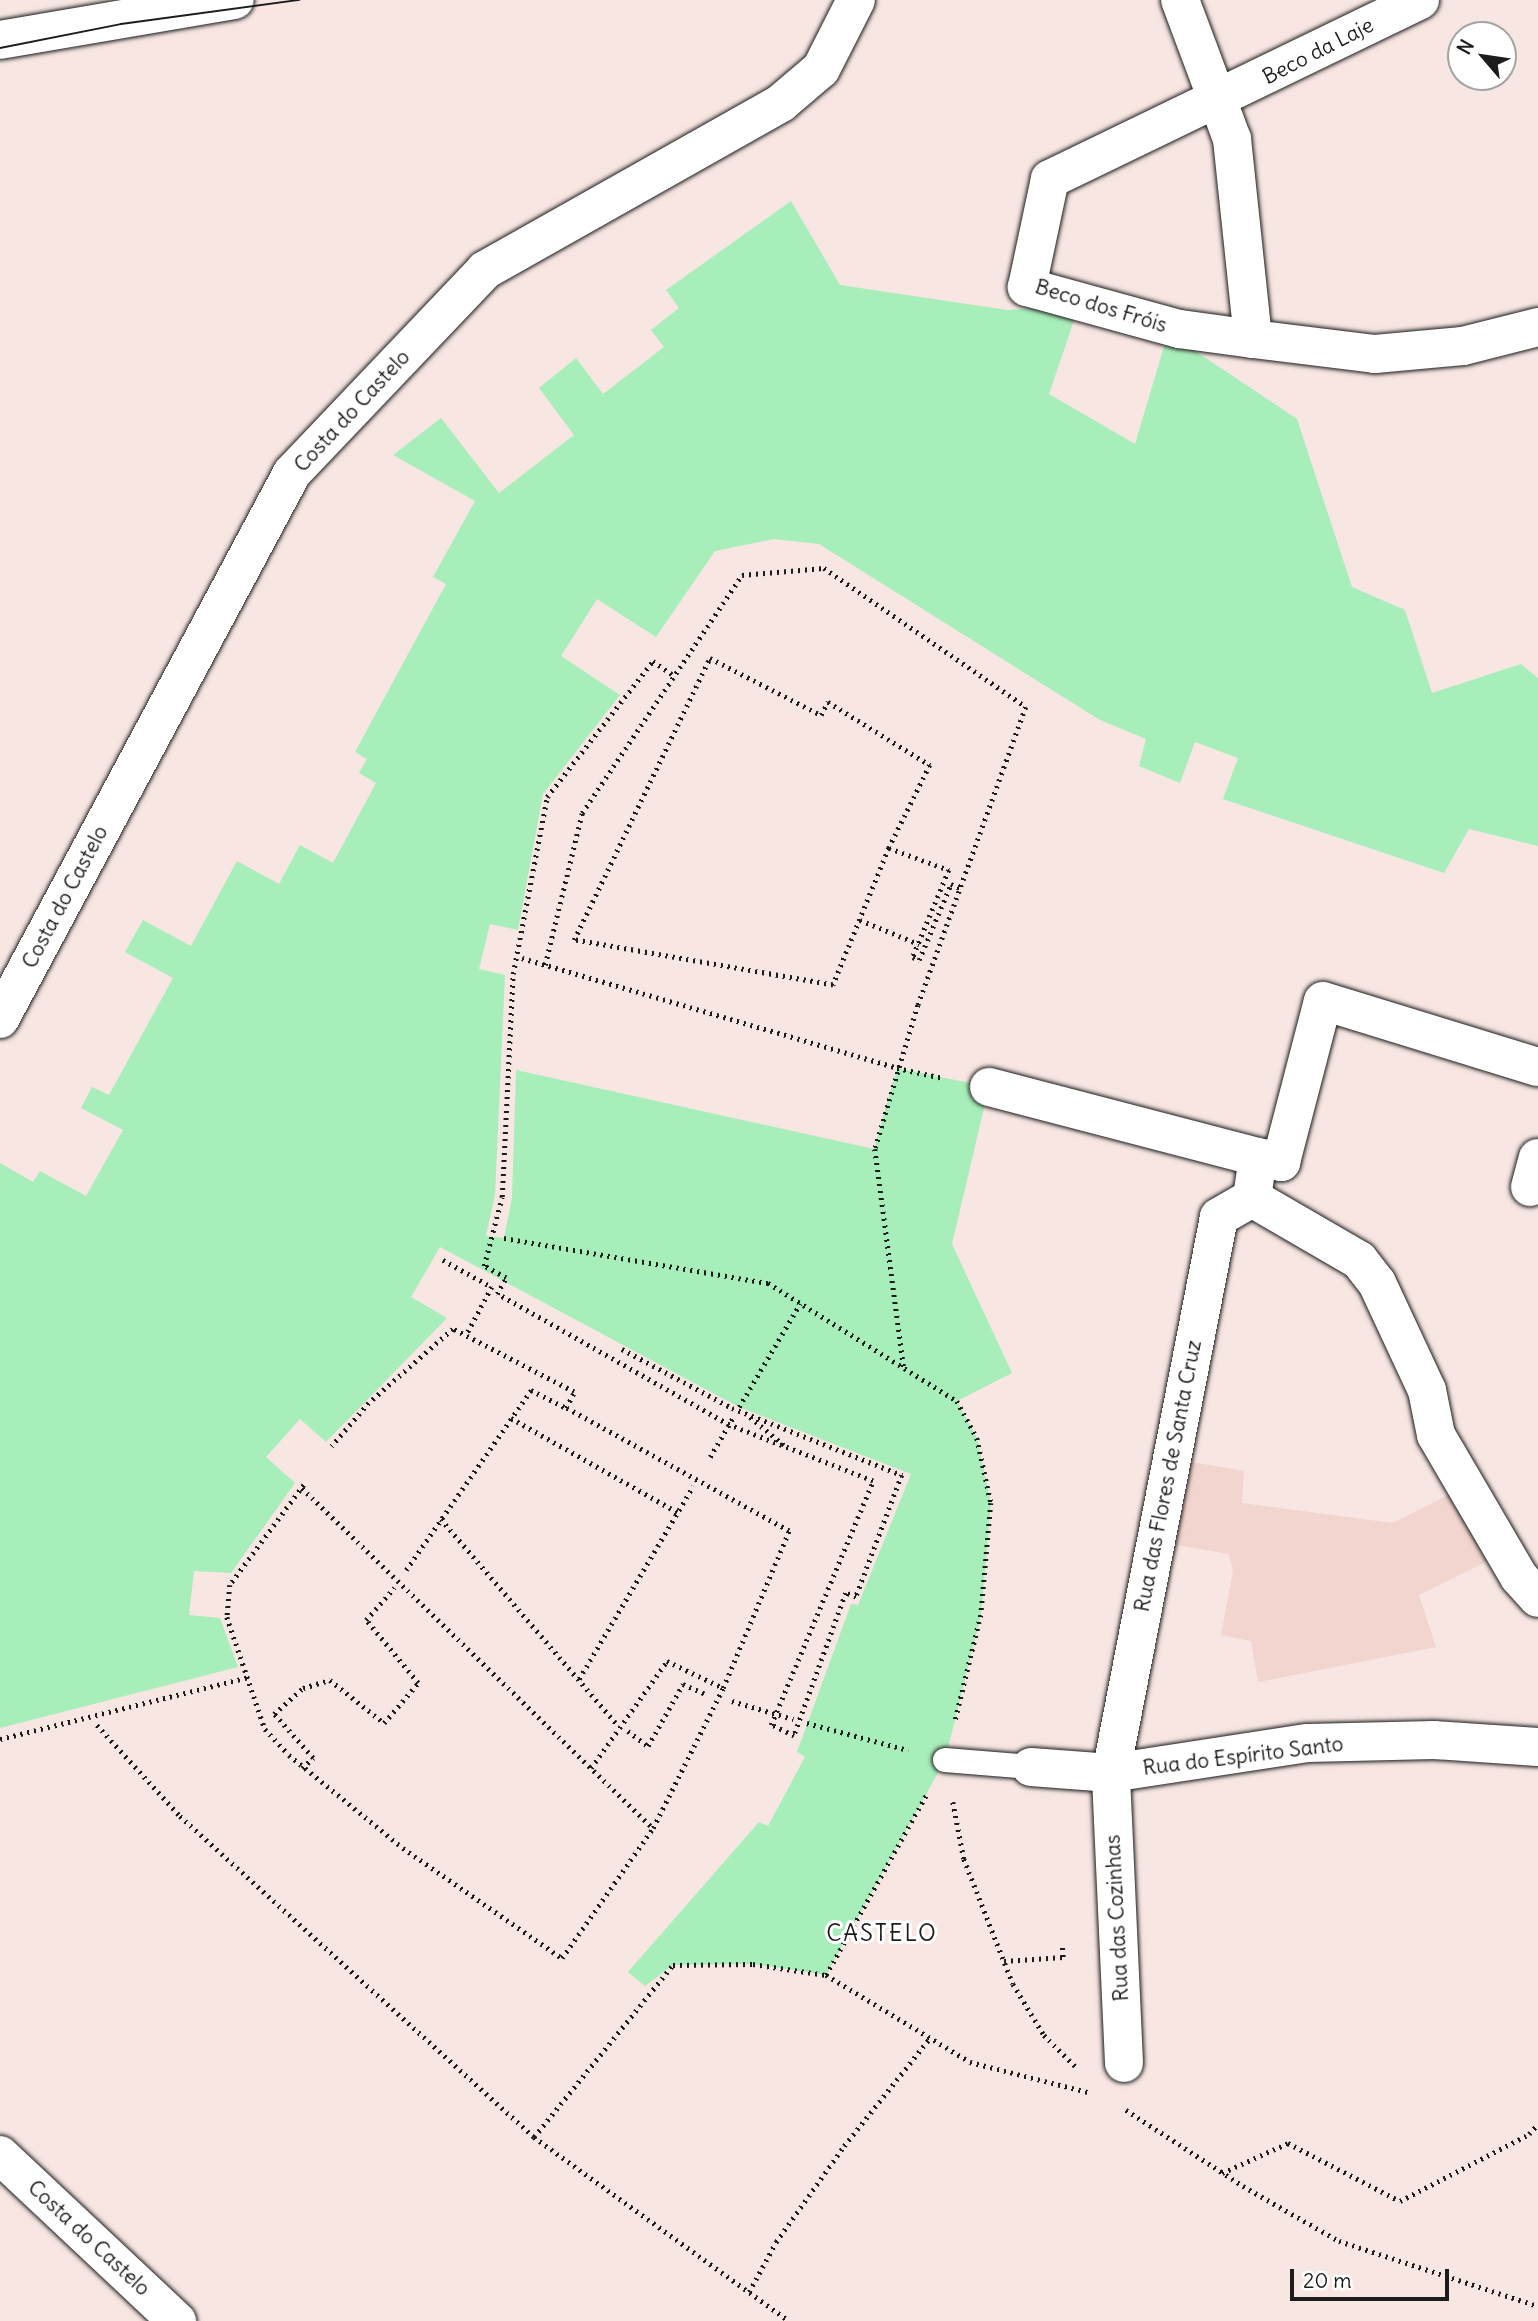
<!DOCTYPE html>
<html>
<head>
<meta charset="utf-8">
<style>
	body { margin:0 }
	#map { position:relative; width:1538px; height:2321px; overflow:hidden; background:#f7e6e2; font-family:Delius,sans-serif }
	div>[style] { position:absolute }
	.built>* { inset:0; background:#f2d5ce }
	.green>* { inset:0; background:#a7eeba }
	.path>* { height:4.5px; margin-top:-2.25px; transform-origin:0; background:repeating-linear-gradient(90deg,#1c1c1c 0 2px,transparent 0 7px) }
	.roads { filter:drop-shadow(0 0 2px #1c1c1c) drop-shadow(0 0 2px #1c1c1c) }
	.lane>* { height:24px; margin:-12px; padding:0 12px; transform-origin:12px; border-radius:12px; background:#fff }
	.street>* { height:38px; margin:-19px; padding:0 19px; transform-origin:19px; border-radius:19px; background:#fff }
	.secondary>* { height:38px; margin:-19px; padding:0 19px; transform-origin:19px; border-radius:19px; background:#fff }
	.tram>* { height:2px; margin:-1px; padding:0 1px; transform-origin:1px; border-radius:1px; background:#1c1c1c }
	span { translate:-50% -50%; white-space:nowrap; text-align:center; line-height:1.15; -webkit-text-stroke:6px #fff; paint-order:stroke }
	.street-label { font-size:21px; color:#1c1c1c }
	.neighbourhood-label { font-size:23px; color:#1c1c1c; letter-spacing:2px }
	.north { position:absolute; left:1447px; top:21px; width:70px; height:70px; box-sizing:border-box; background:#fff; border:2px solid #a4a4a4; border-radius:50%; rotate:299deg; font-size:19px; font-weight:700; line-height:28px; text-align:center; color:#1c1c1c }
	.north::after { content:''; display:block; margin:auto; width:24px; height:32px; background:#1c1c1c; clip-path:polygon(50% 0,100% 100%,50% 72%,0 100%) }
	.scale { position:absolute; left:1290px; top:2269px; width:159px; height:32px; box-sizing:border-box; border:4px solid #1c1c1c; border-top:0; padding-left:9px; font-size:21px; line-height:24px; white-space:nowrap; color:#1c1c1c; -webkit-text-stroke:5px #fff; paint-order:stroke }
</style>
</head>
<body>
<div id="map">
	<div class="built">
		<div style="clip-path:polygon(1174px 1459px,1244px 1471px,1242px 1503px,1393px 1523px,1456px 1491px,1490px 1560px,1419px 1595px,1436px 1647px,1258px 1682px,1251px 1641px,1221px 1635px,1233px 1571px,1229px 1554px,1159px 1542px)"></div>
	</div>
	<div class="green">
		<div style="clip-path:polygon(791px 201px,840px 285px,1007px 310px,1079px 306px,1049px 394px,1135px 444px,1168px 333px,1297px 419px,1352px 587px,1405px 610px,1432px 693px,1521px 664px,1538px 678px,1538px 846px,1469px 829px,1444px 873px,1223px 799px,1238px 758px,1195px 742px,1180px 783px,1139px 766px,1146px 739px,1100px 720px,819px 544px,774px 539px,715px 551px,656px 637px,597px 599px,561px 656px,620px 695px,543px 794px,518px 930px,490px 924px,479px 969px,505px 975px,495px 1195px,486px 1236px,504px 1238px,512px 1198px,516px 1070px,874px 1149px,897px 1068px,989px 1087px,952px 1244px,1012px 1373px,957px 1401px,977px 1438px,991px 1503px,981px 1615px,945px 1760px,826px 1975px,753px 1964px,673px 1965px,645px 1986px,628px 1972px,759px 1822px,768px 1826px,805px 1757px,797px 1752px,851px 1604px,858px 1605px,911px 1474px,739px 1407px,440px 1247px,411px 1297px,447px 1318px,326px 1442px,300px 1419px,266px 1457px,295px 1483px,231px 1573px,194px 1571px,189px 1615px,220px 1618px,238px 1667px,0 1728px,0 1163px,33px 1182px,40px 1171px,86px 1196px,123px 1130px,81px 1108px,92px 1087px,109px 1095px,173px 978px,125px 952px,143px 920px,191px 946px,237px 861px,279px 884px,300px 845px,333px 863px,376px 783px,359px 773px,367px 759px,355px 752px,446px 584px,433px 577px,475px 501px,393px 455px,441px 418px,499px 493px,574px 435px,539px 388px,576px 358px,603px 394px,664px 347px,651px 330px,679px 308px,666px 290px)"></div>
	</div>
	<div class="path">
		<div style="left:889px;top:848px;width:148px;rotate:112.2deg"></div>
		<div style="left:833px;top:985px;width:263px;rotate:-170.1deg"></div>
		<div style="left:574px;top:940px;width:313px;rotate:-64.3deg"></div>
		<div style="left:710px;top:658px;width:125px;rotate:27.2deg"></div>
		<div style="left:821px;top:715px;width:15px;rotate:-62deg"></div>
		<div style="left:828px;top:702px;width:120px;rotate:31.7deg"></div>
		<div style="left:930px;top:765px;width:93px;rotate:116.3deg"></div>
		<div style="left:889px;top:848px;width:64px;rotate:20.1deg"></div>
		<div style="left:949px;top:870px;width:94px;rotate:112.5deg"></div>
		<div style="left:913px;top:957px;width:7px;rotate:27deg"></div>
		<div style="left:860px;top:920px;width:64px;rotate:22.1deg"></div>
		<div style="left:522px;top:958px;width:391px;rotate:16.3deg"></div>
		<div style="left:897px;top:1068px;width:47px;rotate:12.3deg"></div>
		<div style="left:919px;top:960px;width:82px;rotate:-67.2deg"></div>
		<div style="left:951px;top:884px;width:10px;rotate:24deg"></div>
		<div style="left:545px;top:965px;width:156px;rotate:-76.3deg"></div>
		<div style="left:582px;top:813px;width:287px;rotate:-56.1deg"></div>
		<div style="left:742px;top:575px;width:82px;rotate:-4.9deg"></div>
		<div style="left:824px;top:568px;width:245px;rotate:34.5deg"></div>
		<div style="left:1026px;top:707px;width:317px;rotate:109.9deg"></div>
		<div style="left:918px;top:1005px;width:150px;rotate:106.6deg"></div>
		<div style="left:875px;top:1149px;width:221px;rotate:82.5deg"></div>
		<div style="left:504px;top:1238px;width:268px;rotate:9.7deg"></div>
		<div style="left:768px;top:1283px;width:223px;rotate:32deg"></div>
		<div style="left:957px;top:1401px;width:42px;rotate:61.6deg"></div>
		<div style="left:977px;top:1438px;width:66px;rotate:77.8deg"></div>
		<div style="left:991px;top:1503px;width:112px;rotate:95.1deg"></div>
		<div style="left:981px;top:1615px;width:110px;rotate:103.7deg"></div>
		<div style="left:443px;top:1260px;width:56px;rotate:28.9deg"></div>
		<div style="left:492px;top:1287px;width:55px;rotate:118deg"></div>
		<div style="left:622px;top:1349px;width:125px;rotate:28.2deg"></div>
		<div style="left:732px;top:1408px;width:183px;rotate:21.5deg"></div>
		<div style="left:902px;top:1475px;width:130px;rotate:110.7deg"></div>
		<div style="left:856px;top:1597px;width:11px;rotate:-158deg"></div>
		<div style="left:846px;top:1593px;width:152px;rotate:110deg"></div>
		<div style="left:794px;top:1736px;width:25px;rotate:-154deg"></div>
		<div style="left:771px;top:1725px;width:264px;rotate:-67.3deg"></div>
		<div style="left:873px;top:1481px;width:155px;rotate:-158.7deg"></div>
		<div style="left:729px;top:1425px;width:266px;rotate:-150.5deg"></div>
		<div style="left:497px;top:1294px;width:18px;rotate:-61deg"></div>
		<div style="left:506px;top:1278px;width:25px;rotate:-151deg"></div>
		<div style="left:484px;top:1266px;width:71px;rotate:-75.4deg"></div>
		<div style="left:502px;top:1197px;width:223px;rotate:-87.2deg"></div>
		<div style="left:513px;top:974px;width:180px;rotate:-79.1deg"></div>
		<div style="left:547px;top:797px;width:172px;rotate:-52.1deg"></div>
		<div style="left:653px;top:661px;width:28px;rotate:35deg"></div>
		<div style="left:739px;top:1407px;width:120px;rotate:-59.4deg"></div>
		<div style="left:750px;top:1417px;width:44px;rotate:39.5deg"></div>
		<div style="left:511px;top:1418px;width:191px;rotate:29.5deg"></div>
		<div style="left:710px;top:1457px;width:48px;rotate:-59.7deg"></div>
		<div style="left:304px;top:1485px;width:124px;rotate:126.5deg"></div>
		<div style="left:230px;top:1585px;width:32px;rotate:95deg"></div>
		<div style="left:227px;top:1617px;width:118px;rotate:71.3deg"></div>
		<div style="left:265px;top:1729px;width:35px;rotate:47deg"></div>
		<div style="left:289px;top:1755px;width:147px;rotate:39.2deg"></div>
		<div style="left:403px;top:1848px;width:193px;rotate:34.7deg"></div>
		<div style="left:562px;top:1958px;width:159px;rotate:-55deg"></div>
		<div style="left:302px;top:1488px;width:489px;rotate:44.1deg"></div>
		<div style="left:653px;top:1828px;width:157px;rotate:-63.4deg"></div>
		<div style="left:723px;top:1688px;width:170px;rotate:-67.2deg"></div>
		<div style="left:789px;top:1531px;width:255px;rotate:-151.1deg"></div>
		<div style="left:566px;top:1408px;width:18px;rotate:-63deg"></div>
		<div style="left:574px;top:1392px;width:136px;rotate:-152.5deg"></div>
		<div style="left:453px;top:1329px;width:112px;rotate:138.6deg"></div>
		<div style="left:369px;top:1403px;width:57px;rotate:130.7deg"></div>
		<div style="left:441px;top:1519px;width:269px;rotate:49.4deg"></div>
		<div style="left:406px;top:1570px;width:219px;rotate:-55.2deg"></div>
		<div style="left:531px;top:1390px;width:39px;rotate:27deg"></div>
		<div style="left:579px;top:1679px;width:224px;rotate:-59.4deg"></div>
		<div style="left:732px;top:1701px;width:64px;rotate:16.4deg"></div>
		<div style="left:807px;top:1723px;width:105px;rotate:15deg"></div>
		<div style="left:97px;top:1725px;width:123px;rotate:47.6deg"></div>
		<div style="left:180px;top:1816px;width:478px;rotate:42.2deg"></div>
		<div style="left:534px;top:2137px;width:314px;rotate:35.8deg"></div>
		<div style="left:628px;top:1731px;width:25px;rotate:37deg"></div>
		<div style="left:648px;top:1746px;width:71px;rotate:-60.6deg"></div>
		<div style="left:683px;top:1684px;width:27px;rotate:24deg"></div>
		<div style="left:0;top:1739px;width:256px;rotate:-14deg"></div>
		<div style="left:302px;top:1768px;width:15px;rotate:-42deg"></div>
		<div style="left:313px;top:1758px;width:59px;rotate:-131.6deg"></div>
		<div style="left:274px;top:1714px;width:39px;rotate:-42deg"></div>
		<div style="left:303px;top:1688px;width:28px;rotate:-17deg"></div>
		<div style="left:330px;top:1680px;width:69px;rotate:38.5deg"></div>
		<div style="left:384px;top:1723px;width:52px;rotate:-49.6deg"></div>
		<div style="left:418px;top:1683px;width:82px;rotate:-129.5deg"></div>
		<div style="left:366px;top:1620px;width:43px;rotate:-48.8deg"></div>
		<div style="left:591px;top:1768px;width:131px;rotate:-54.6deg"></div>
		<div style="left:667px;top:1661px;width:62px;rotate:25.7deg"></div>
		<div style="left:953px;top:1802px;width:58px;rotate:79.1deg"></div>
		<div style="left:964px;top:1859px;width:134px;rotate:68.6deg"></div>
		<div style="left:1013px;top:1984px;width:60px;rotate:58.7deg"></div>
		<div style="left:1044px;top:2035px;width:44px;rotate:45deg"></div>
		<div style="left:1004px;top:1961px;width:59px;rotate:-3.9deg"></div>
		<div style="left:1063px;top:1957px;width:11px;rotate:-95deg"></div>
		<div style="left:826px;top:1975px;width:168px;rotate:31.1deg"></div>
		<div style="left:970px;top:2062px;width:122px;rotate:14.3deg"></div>
		<div style="left:1126px;top:2110px;width:140px;rotate:33deg"></div>
		<div style="left:1243px;top:2186px;width:111px;rotate:29.8deg"></div>
		<div style="left:1339px;top:2241px;width:209px;rotate:18.1deg"></div>
		<div style="left:534px;top:2137px;width:221px;rotate:-51.1deg"></div>
		<div style="left:673px;top:1965px;width:80px;rotate:-0.7deg"></div>
		<div style="left:753px;top:1964px;width:74px;rotate:8.6deg"></div>
		<div style="left:826px;top:1975px;width:206px;rotate:-60.9deg"></div>
		<div style="left:1222px;top:2173px;width:72px;rotate:-24.4deg"></div>
		<div style="left:1288px;top:2143px;width:126px;rotate:27.4deg"></div>
		<div style="left:1400px;top:2201px;width:145px;rotate:-27.4deg"></div>
		<div style="left:1529px;top:2134px;width:13px;rotate:-48deg"></div>
		<div style="left:749px;top:2292px;width:57px;rotate:-61.6deg"></div>
		<div style="left:776px;top:2242px;width:118px;rotate:-54.7deg"></div>
		<div style="left:844px;top:2146px;width:138px;rotate:-51.5deg"></div>
	</div>
	<div class="roads">
		<div class="lane">
			<div style="left:945px;top:1760px;width:86px;rotate:4.7deg"></div>
		</div>
		<div class="street">
			<div style="left:1180px;top:0;width:148px;rotate:69.5deg"></div>
			<div style="left:1232px;top:139px;width:201px;rotate:84deg"></div>
			<div style="left:1253px;top:339px;width:123px;rotate:7deg"></div>
			<div style="left:1375px;top:354px;width:88px;rotate:-5.2deg"></div>
			<div style="left:1463px;top:346px;width:77px;rotate:-14.2deg"></div>
			<div style="left:1253px;top:339px;width:75px;rotate:-172.3deg"></div>
			<div style="left:1179px;top:329px;width:158px;rotate:-164.6deg"></div>
			<div style="left:1027px;top:287px;width:110px;rotate:-78deg"></div>
			<div style="left:1050px;top:179px;width:411px;rotate:-25.8deg"></div>
			<div style="left:0;top:1019px;width:619px;rotate:-61.86deg"></div>
			<div style="left:292px;top:473px;width:280px;rotate:-46.4deg"></div>
			<div style="left:485px;top:270px;width:340px;rotate:-29.4deg"></div>
			<div style="left:781px;top:103px;width:52px;rotate:-40.4deg"></div>
			<div style="left:821px;top:69px;width:77px;rotate:-63.1deg"></div>
			<div style="left:989px;top:1087px;width:278px;rotate:14.6deg"></div>
			<div style="left:1530px;top:1187px;width:30px;rotate:-75deg"></div>
			<div style="left:1252px;top:1198px;width:124px;rotate:30.1deg"></div>
			<div style="left:1359px;top:1260px;width:29px;rotate:52deg"></div>
			<div style="left:1377px;top:1283px;width:118px;rotate:65deg"></div>
			<div style="left:1427px;top:1390px;width:46px;rotate:78.7deg"></div>
			<div style="left:1436px;top:1435px;width:164px;rotate:59.7deg"></div>
			<div style="left:1519px;top:1577px;width:28px;rotate:48deg"></div>
			<div style="left:1252px;top:1198px;width:41px;rotate:-81.7deg"></div>
			<div style="left:1258px;top:1157px;width:24px;rotate:12deg"></div>
			<div style="left:1281px;top:1162px;width:166px;rotate:-75.4deg"></div>
			<div style="left:1323px;top:1001px;width:225px;rotate:17.1deg"></div>
			<div style="left:1031px;top:1767px;width:80px;rotate:4.3deg"></div>
			<div style="left:1111px;top:1773px;width:199px;rotate:-8.7deg"></div>
			<div style="left:1308px;top:1743px;width:126px;rotate:-1.4deg"></div>
			<div style="left:1434px;top:1740px;width:104px;rotate:3.9deg"></div>
			<div style="left:1124px;top:2063px;width:290px;rotate:-92.6deg"></div>
			<div style="left:1111px;top:1773px;width:566px;rotate:-79.01deg"></div>
			<div style="left:1219px;top:1217px;width:38px;rotate:-30deg"></div>
			<div style="left:0;top:2155px;width:243px;rotate:43.2deg"></div>
		</div>
		<div class="secondary">
			<div style="left:0;top:40px;width:238px;rotate:-9.7deg"></div>
		</div>
	</div>
	<div class="tram">
		<div style="left:0;top:48px;width:123px;rotate:-11.2deg"></div>
		<div style="left:121px;top:24px;width:180px;rotate:-7.7deg"></div>
	</div>
	<div class="street-label">
		<span style="left:1318px;top:51px;rotate:-27deg">Beco da Laje</span>
		<span style="left:1101px;top:306px;rotate:17deg">Beco dos Fróis</span>
		<span style="left:352px;top:411px;rotate:-47deg">Costa do Castelo</span>
		<span style="left:65px;top:897px;rotate:-62deg">Costa do Castelo</span>
		<span style="left:1168px;top:1476px;rotate:-79deg">Rua das Flores de Santa Cruz</span>
		<span style="left:1243px;top:1756px;rotate:-7deg">Rua do Espírito Santo</span>
		<span style="left:1117px;top:1918px;rotate:-93deg">Rua das Cozinhas</span>
		<span style="left:89px;top:2238px;rotate:43deg">Costa do Castelo</span>
	</div>
	<div class="neighbourhood-label">
		<span style="left:882px;top:1933px">CASTELO</span>
	</div>
	<div class="north">N</div>
	<div class="scale">20 m</div>
</div>
</body>
</html>
